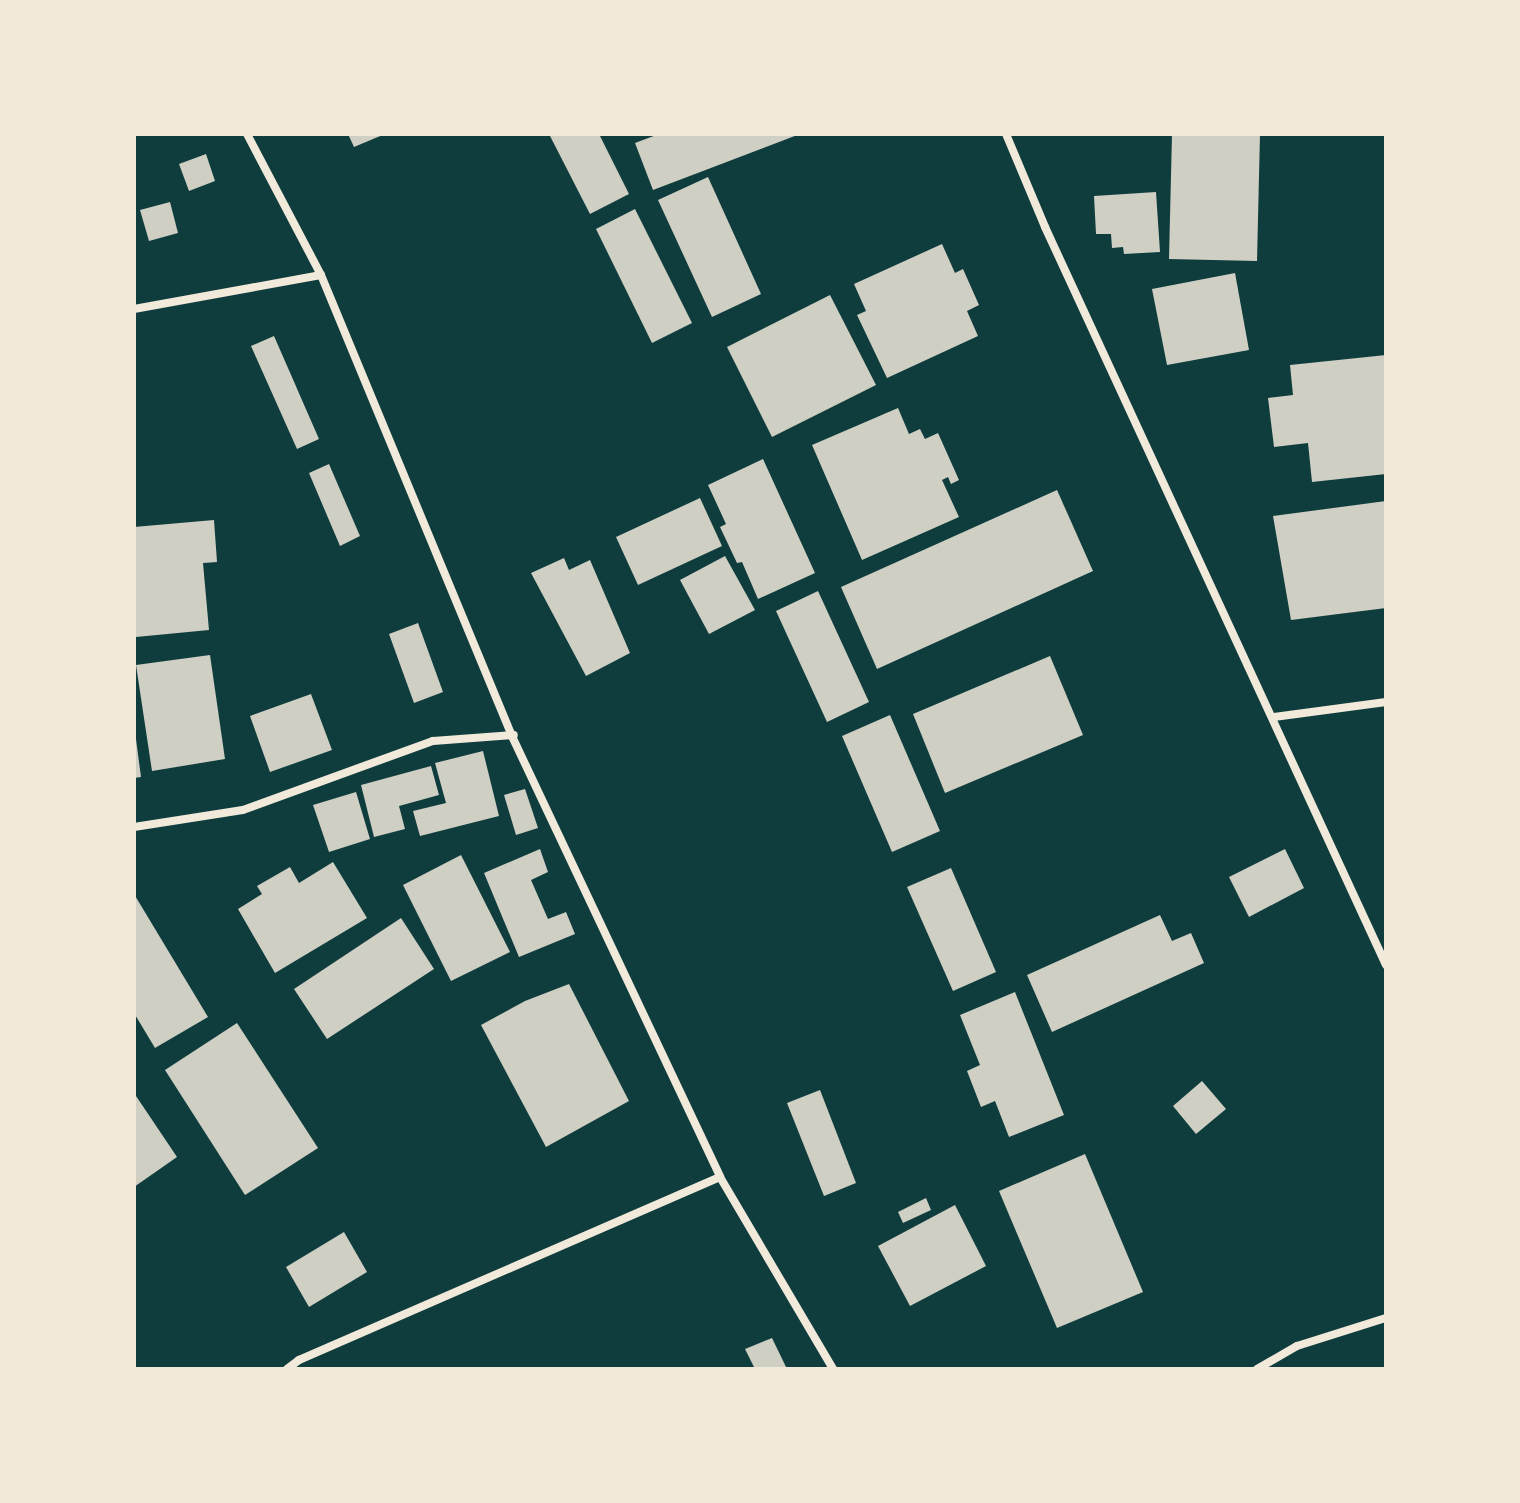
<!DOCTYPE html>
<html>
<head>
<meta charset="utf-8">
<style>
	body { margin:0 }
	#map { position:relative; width:1520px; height:1503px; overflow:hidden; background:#0f3d3e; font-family:Commissioner,sans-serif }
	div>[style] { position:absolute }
	.building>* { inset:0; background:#cfcfc3 }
	.minor>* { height:8px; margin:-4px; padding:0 4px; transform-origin:4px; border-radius:4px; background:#f1e9da }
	span { translate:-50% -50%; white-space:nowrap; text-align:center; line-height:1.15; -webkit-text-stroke:6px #f1e9da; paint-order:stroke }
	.frame { position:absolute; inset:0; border:136px solid #f1e9da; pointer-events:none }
</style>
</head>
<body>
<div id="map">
	<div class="building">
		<div style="clip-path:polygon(348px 134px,385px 134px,354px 147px)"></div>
		<div style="clip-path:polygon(549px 134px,599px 134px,629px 194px,590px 214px)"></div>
		<div style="clip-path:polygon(659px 134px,800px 134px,653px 190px,635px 143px)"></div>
		<div style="clip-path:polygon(1172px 134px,1260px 134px,1257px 261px,1169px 259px)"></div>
		<div style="clip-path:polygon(206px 154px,215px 181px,189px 191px,179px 164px)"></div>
		<div style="clip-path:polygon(708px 177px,761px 294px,712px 317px,658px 200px)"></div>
		<div style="clip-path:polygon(1156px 192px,1160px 252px,1124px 254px,1123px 247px,1112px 248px,1111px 234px,1096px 234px,1094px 196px)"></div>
		<div style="clip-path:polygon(170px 202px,178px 233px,149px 241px,140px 210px)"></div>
		<div style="clip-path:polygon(635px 209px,692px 323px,652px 343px,596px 229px)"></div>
		<div style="clip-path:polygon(942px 244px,955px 273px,963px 269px,979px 305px,967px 311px,978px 336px,887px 378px,857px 315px,866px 311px,854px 284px)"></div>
		<div style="clip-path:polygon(1235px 273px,1249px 350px,1167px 365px,1152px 289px)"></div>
		<div style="clip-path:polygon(830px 295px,876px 385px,772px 437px,727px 347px)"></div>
		<div style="clip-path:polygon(274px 336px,319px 439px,297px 449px,251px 346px)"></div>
		<div style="clip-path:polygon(1386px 355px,1386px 474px,1312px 482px,1308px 443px,1274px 447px,1268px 398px,1293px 395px,1290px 365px)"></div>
		<div style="clip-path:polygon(898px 408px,909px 434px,920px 429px,925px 439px,938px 433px,959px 480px,951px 484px,948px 477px,942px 480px,959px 517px,862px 560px,812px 445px)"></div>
		<div style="clip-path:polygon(763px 459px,815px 573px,758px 599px,742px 562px,737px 563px,720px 527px,726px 524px,708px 485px)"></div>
		<div style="clip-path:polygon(329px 464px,360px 536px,340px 546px,309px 473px)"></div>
		<div style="clip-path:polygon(1057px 490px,1093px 571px,877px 669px,841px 587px)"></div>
		<div style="clip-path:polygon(700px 498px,722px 546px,638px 585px,616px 537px)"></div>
		<div style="clip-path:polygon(1386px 501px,1386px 608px,1291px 620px,1273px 516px)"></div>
		<div style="clip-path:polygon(214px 520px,217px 562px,203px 563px,209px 630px,136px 637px,134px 527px)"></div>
		<div style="clip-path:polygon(725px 556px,755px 610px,709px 634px,680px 580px)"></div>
		<div style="clip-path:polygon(564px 558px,569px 570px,590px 560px,630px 653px,586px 676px,531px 573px)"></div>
		<div style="clip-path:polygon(818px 591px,869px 702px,827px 722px,776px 611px)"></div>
		<div style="clip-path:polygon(418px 623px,443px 692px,414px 703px,389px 634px)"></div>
		<div style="clip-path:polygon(210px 655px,225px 759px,152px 771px,136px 665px)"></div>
		<div style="clip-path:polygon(1050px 656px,1083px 735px,945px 793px,913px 714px)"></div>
		<div style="clip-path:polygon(311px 694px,332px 750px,270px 772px,250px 716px)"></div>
		<div style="clip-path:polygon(890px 715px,940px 831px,892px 852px,842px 736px)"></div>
		<div style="clip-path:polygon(134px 724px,141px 777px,134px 778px)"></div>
		<div style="clip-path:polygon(483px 751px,499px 816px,420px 836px,413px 811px,446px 803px,435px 763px)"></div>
		<div style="clip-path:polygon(431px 766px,439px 795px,399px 806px,405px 829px,374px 837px,361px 785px)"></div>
		<div style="clip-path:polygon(525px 789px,538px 828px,516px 835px,504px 795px)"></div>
		<div style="clip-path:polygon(356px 792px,370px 839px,329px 852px,313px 805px)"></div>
		<div style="clip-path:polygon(540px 849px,548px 872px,531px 880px,548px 919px,566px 912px,575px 934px,519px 957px,484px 873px)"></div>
		<div style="clip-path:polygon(1285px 849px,1304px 888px,1249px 917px,1229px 877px)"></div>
		<div style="clip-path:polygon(461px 855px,510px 952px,451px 981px,403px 885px)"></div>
		<div style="clip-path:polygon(333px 862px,367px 918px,275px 973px,238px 909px,262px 894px,257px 886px,290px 867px,299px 883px)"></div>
		<div style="clip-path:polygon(951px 868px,996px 972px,953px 991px,907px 887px)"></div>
		<div style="clip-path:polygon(134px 894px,208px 1017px,155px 1048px,134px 1013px)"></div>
		<div style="clip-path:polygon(1160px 915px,1172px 941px,1191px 933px,1204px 963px,1052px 1032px,1027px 975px)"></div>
		<div style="clip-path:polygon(401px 918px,434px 969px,327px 1039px,294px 989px)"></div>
		<div style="clip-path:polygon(569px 984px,629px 1101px,546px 1147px,481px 1025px,525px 1001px)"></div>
		<div style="clip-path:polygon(1015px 992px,1064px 1115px,1009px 1137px,995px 1101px,981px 1107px,967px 1071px,980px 1065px,960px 1015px)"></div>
		<div style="clip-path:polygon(237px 1023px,318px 1148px,245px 1195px,165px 1070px)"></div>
		<div style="clip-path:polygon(1202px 1081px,1226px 1109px,1196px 1134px,1173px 1106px)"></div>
		<div style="clip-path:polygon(820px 1090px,856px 1183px,824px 1196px,787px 1103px)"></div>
		<div style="clip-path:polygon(134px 1093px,177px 1157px,134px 1187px)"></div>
		<div style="clip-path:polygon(1085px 1154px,1143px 1292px,1057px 1328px,999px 1191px)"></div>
		<div style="clip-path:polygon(926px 1198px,931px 1210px,903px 1223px,898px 1212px)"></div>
		<div style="clip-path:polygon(955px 1205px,986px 1266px,910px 1306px,878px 1246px)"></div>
		<div style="clip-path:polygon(344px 1232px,367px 1272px,309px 1307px,286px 1267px)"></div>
		<div style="clip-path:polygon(772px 1338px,787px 1369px,755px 1369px,745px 1349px)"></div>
	</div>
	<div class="minor">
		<div style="left:247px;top:134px;width:159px;rotate:62.3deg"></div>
		<div style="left:321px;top:275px;width:495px;rotate:67.5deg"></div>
		<div style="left:510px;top:732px;width:492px;rotate:64.7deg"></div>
		<div style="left:720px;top:1177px;width:223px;rotate:59.5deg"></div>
		<div style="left:1006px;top:134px;width:101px;rotate:67.2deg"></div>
		<div style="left:1045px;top:227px;width:813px;rotate:65.2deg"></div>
		<div style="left:134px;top:309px;width:190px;rotate:-10.3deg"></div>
		<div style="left:1274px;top:717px;width:113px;rotate:-7.6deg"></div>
		<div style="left:134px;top:827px;width:110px;rotate:-8.9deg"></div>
		<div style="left:243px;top:810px;width:202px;rotate:-20deg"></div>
		<div style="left:433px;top:741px;width:81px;rotate:-4.2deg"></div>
		<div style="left:287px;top:1369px;width:15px;rotate:-37deg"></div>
		<div style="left:299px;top:1360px;width:459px;rotate:-23.5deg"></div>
		<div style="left:1257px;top:1369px;width:46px;rotate:-29.9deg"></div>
		<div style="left:1297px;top:1346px;width:93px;rotate:-17.5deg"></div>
	</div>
	<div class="frame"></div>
</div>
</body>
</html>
